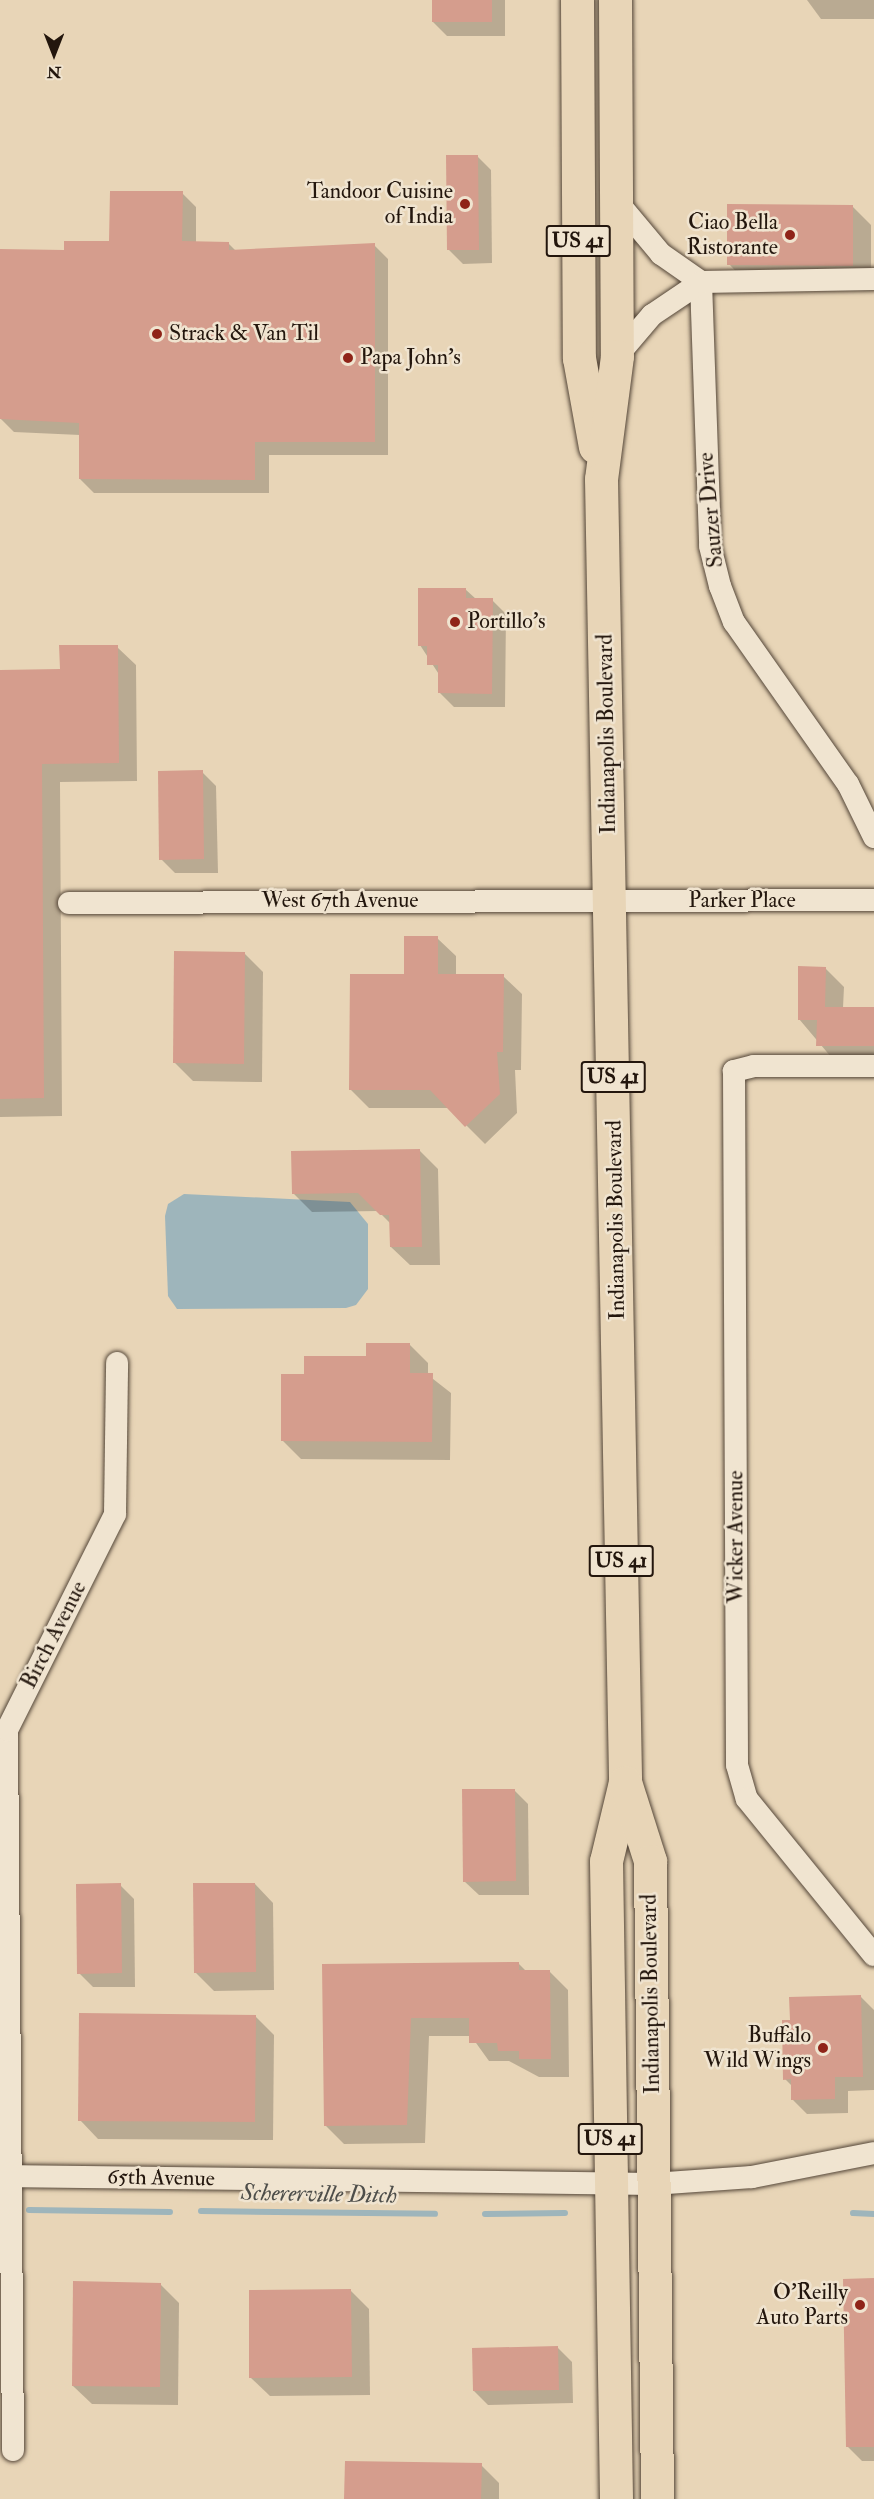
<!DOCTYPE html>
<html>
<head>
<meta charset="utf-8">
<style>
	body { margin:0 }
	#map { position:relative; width:874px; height:2499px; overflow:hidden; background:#e8d5b7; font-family:"IM FELL Double Pica",serif }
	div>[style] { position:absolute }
	.water>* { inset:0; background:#9eb5bb }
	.shadow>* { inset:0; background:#0003 }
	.stream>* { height:6px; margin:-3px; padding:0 3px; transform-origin:3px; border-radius:3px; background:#9eb5bb }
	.building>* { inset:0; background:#d59d8d }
	.roads { filter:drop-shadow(0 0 2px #544638) drop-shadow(0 0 2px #544638) }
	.street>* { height:22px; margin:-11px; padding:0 11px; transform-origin:11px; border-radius:11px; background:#f0e4d0 }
	.highway>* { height:33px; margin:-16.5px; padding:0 16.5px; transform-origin:16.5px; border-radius:16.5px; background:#e8d5b7 }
	.dots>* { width:16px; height:16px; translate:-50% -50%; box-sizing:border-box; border:3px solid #f0e4d0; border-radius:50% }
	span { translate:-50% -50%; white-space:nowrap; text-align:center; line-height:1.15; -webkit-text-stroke:5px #f0e4d0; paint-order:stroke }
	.shield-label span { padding:2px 4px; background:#f0e4d0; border:2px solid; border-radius:4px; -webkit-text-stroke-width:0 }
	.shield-label { font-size:21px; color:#23160d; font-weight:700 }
	.poi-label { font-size:22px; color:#23160d }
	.right { translate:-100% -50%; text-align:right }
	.left { translate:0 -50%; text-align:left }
	.street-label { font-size:22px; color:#23160d }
	.water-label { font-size:24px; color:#4e4e4a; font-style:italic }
	.north { position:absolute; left:24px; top:24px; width:60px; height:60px; -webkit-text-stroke:4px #f0e4d0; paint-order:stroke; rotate:180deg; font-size:16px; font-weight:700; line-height:24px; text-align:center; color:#23160d }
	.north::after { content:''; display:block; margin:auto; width:21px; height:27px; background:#23160d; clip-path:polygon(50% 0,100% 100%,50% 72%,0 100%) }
</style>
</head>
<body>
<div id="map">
	<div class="water">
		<div style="clip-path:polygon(184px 1194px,350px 1202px,368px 1224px,368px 1289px,356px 1305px,346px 1308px,177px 1309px,168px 1296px,165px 1216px,168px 1204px)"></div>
	</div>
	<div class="shadow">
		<div style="clip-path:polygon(433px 0,505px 0,505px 36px,447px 36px,433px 22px)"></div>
		<div style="clip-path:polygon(807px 0,874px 0,874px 19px,821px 19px)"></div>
		<div style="clip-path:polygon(477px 156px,491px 170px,492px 263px,463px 264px,449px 250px)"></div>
		<div style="clip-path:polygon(182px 193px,196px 207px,196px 243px,228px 243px,236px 251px,374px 245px,388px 259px,388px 455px,269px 455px,269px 493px,94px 493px,80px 479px,80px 435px,14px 432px,0 418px,0 251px,65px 251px,111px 243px)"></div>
		<div style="clip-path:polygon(852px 206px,871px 225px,871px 284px,747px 283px,729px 264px)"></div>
		<div style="clip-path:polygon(465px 589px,476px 599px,492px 600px,506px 614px,505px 707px,454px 707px,440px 693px,440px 676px,420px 645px)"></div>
		<div style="clip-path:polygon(117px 647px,136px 665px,137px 781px,60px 782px,62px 1116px,0 1117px,0 671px,61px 671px)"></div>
		<div style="clip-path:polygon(202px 772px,216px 786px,218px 873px,175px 873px,161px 859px)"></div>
		<div style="clip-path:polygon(437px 938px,456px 956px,456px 975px,503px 976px,522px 994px,521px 1070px,515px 1070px,517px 1113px,485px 1144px,449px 1108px,369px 1108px,350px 1089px,406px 976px)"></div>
		<div style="clip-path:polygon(244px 953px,263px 972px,262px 1082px,193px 1081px,174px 1062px)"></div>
		<div style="clip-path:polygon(825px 968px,844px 987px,843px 1008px,874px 1007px,874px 1064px,837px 1064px,799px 1019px)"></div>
		<div style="clip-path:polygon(420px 1151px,438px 1169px,440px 1265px,410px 1265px,391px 1247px,391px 1224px,378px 1211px,312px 1212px,293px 1193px)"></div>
		<div style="clip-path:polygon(409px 1344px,428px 1363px,428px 1375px,451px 1393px,450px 1460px,301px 1459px,283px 1441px,305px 1375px)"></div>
		<div style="clip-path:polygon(514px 1790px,528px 1804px,529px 1895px,479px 1895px,464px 1881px)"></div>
		<div style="clip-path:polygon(255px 1884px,273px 1903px,274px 1990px,214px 1991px,195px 1972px)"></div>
		<div style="clip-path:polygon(120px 1885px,134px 1899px,135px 1987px,93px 1987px,79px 1973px)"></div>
		<div style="clip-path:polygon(518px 1963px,526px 1971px,549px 1971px,568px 1990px,569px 2077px,539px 2077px,509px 2061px,489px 2061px,471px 2036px,429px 2036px,425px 2143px,344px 2144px,325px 2125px,324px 1965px)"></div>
		<div style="clip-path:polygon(861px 1997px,874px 2010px,874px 2090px,848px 2091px,848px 2113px,807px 2114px,793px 2100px,793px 2087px,785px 2079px,791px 2021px)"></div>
		<div style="clip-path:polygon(255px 2016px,274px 2035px,273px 2140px,98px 2139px,80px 2120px)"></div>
		<div style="clip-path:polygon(874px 2280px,874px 2461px,862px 2461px,848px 2447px)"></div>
		<div style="clip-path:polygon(160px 2284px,179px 2303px,178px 2405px,92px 2404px,73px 2386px)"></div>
		<div style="clip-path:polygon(350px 2290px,369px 2309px,370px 2395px,270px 2396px,251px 2378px)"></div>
		<div style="clip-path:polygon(558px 2348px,572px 2362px,573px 2403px,488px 2405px,474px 2391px)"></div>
		<div style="clip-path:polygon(481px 2465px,499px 2483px,499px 2499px,346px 2499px)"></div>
	</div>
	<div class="stream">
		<div style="left:29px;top:2210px;width:141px;rotate:0.8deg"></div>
		<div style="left:201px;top:2211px;width:234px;rotate:0.7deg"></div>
		<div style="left:853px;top:2213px;width:21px;rotate:3deg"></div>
		<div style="left:485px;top:2214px;width:80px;rotate:-0.7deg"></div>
	</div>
	<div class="building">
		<div style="clip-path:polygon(432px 0,492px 0,492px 22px,432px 22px)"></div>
		<div style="clip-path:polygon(446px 155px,478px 155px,479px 250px,447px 250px)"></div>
		<div style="clip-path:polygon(110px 191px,183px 191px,182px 241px,229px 242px,229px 250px,375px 243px,375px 442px,255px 442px,255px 480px,79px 479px,79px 423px,0 419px,0 249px,64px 250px,64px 241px,109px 241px)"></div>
		<div style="clip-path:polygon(727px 204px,853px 205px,853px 266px,727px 265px)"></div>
		<div style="clip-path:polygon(418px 588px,466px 588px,466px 598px,493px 598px,492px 694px,438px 693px,438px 665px,427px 665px,427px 646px,418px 646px)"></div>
		<div style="clip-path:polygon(59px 645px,118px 645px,119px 763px,42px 764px,44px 1098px,0 1099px,0 670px,60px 669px)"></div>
		<div style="clip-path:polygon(203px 770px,204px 859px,159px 860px,158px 771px)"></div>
		<div style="clip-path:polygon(404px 936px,438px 936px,438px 974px,504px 974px,503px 1052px,497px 1052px,500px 1094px,465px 1127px,430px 1090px,349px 1090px,350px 974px,404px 974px)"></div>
		<div style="clip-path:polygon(174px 951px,245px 952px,244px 1064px,173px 1063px)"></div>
		<div style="clip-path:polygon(798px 966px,826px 967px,825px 1007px,874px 1007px,874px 1046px,816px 1046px,817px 1020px,798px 1020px)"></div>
		<div style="clip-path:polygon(420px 1149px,422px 1247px,390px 1247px,389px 1215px,380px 1215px,358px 1193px,292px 1194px,291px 1151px)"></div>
		<div style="clip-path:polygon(366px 1343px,410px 1343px,410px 1373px,433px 1373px,432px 1442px,281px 1441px,281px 1374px,304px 1374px,304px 1356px,366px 1356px)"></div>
		<div style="clip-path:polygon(462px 1789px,515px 1789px,516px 1881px,463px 1882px)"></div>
		<div style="clip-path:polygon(121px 1883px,122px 1973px,77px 1974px,76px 1884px)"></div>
		<div style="clip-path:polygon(193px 1883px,255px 1883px,256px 1972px,194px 1973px)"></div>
		<div style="clip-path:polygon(519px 1962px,519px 1970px,550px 1970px,551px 2059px,519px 2059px,519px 2051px,498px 2051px,497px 2043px,469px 2043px,469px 2018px,411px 2018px,407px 2125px,324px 2126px,322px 1964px)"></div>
		<div style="clip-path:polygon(861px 1995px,863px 2077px,835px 2077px,835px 2099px,791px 2100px,791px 2079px,783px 2080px,782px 2020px,790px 2020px,789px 1997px)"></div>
		<div style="clip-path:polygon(79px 2013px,256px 2015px,255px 2122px,78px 2121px)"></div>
		<div style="clip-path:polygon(874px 2278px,874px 2447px,846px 2447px,843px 2279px)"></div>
		<div style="clip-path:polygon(73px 2281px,161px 2283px,160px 2387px,72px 2386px)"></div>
		<div style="clip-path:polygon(351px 2289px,352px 2377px,249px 2378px,249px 2290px)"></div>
		<div style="clip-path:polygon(558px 2346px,559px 2390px,473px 2391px,472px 2348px)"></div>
		<div style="clip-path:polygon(345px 2461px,482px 2463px,481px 2499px,344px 2499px)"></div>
	</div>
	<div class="roads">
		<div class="street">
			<div style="left:615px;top:199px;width:72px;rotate:50.1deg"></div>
			<div style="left:661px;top:254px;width:49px;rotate:35deg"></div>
			<div style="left:701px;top:282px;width:264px;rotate:88deg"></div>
			<div style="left:710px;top:546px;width:41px;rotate:76deg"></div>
			<div style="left:720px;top:586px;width:39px;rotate:69deg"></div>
			<div style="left:734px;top:622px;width:198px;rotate:54.9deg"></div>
			<div style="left:848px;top:784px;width:59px;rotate:63.9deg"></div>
			<div style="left:617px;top:356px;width:54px;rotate:-49.5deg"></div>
			<div style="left:652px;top:315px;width:59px;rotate:-34deg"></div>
			<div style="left:701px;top:282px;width:173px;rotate:-1deg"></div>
			<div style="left:69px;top:903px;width:805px;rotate:-0.21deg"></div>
			<div style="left:874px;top:1066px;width:120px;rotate:180deg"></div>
			<div style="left:754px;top:1066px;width:21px;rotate:166deg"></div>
			<div style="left:734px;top:1071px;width:694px;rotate:89.75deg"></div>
			<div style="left:737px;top:1765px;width:35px;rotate:74deg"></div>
			<div style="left:747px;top:1799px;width:201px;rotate:50.9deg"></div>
			<div style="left:0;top:2176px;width:653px;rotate:0.7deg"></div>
			<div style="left:653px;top:2184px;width:99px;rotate:-4deg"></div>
			<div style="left:752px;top:2177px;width:124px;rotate:-11.1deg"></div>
			<div style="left:13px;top:2450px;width:720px;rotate:-90.48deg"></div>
			<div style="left:7px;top:1730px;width:241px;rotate:-63.4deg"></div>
			<div style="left:115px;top:1514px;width:151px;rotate:-89.2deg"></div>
		</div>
		<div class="highway">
			<div style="left:577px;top:0;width:358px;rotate:89.7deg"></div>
			<div style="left:579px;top:358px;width:90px;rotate:79.8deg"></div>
			<div style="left:615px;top:0;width:356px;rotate:89.7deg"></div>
			<div style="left:617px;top:356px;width:124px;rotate:97.4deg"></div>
			<div style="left:601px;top:479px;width:1303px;rotate:88.94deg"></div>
			<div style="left:625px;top:1782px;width:81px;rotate:103.5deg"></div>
			<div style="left:606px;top:1861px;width:638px;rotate:89.1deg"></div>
			<div style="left:625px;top:1782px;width:83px;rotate:72.4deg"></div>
			<div style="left:650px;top:1861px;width:638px;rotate:89.37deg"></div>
		</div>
	</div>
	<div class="dots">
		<div style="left:465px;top:204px;background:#8f2418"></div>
		<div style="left:790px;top:235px;background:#8f2418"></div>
		<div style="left:157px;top:334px;background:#8f2418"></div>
		<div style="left:348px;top:358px;background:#8f2418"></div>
		<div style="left:455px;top:622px;background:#8f2418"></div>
		<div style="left:823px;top:2048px;background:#8f2418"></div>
		<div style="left:860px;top:2305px;background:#8f2418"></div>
	</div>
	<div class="shield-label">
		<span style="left:578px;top:241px">US 41</span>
		<span style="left:613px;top:1077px">US 41</span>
		<span style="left:621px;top:1561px">US 41</span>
		<span style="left:610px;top:2139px">US 41</span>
	</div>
	<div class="poi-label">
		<span class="right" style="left:453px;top:204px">Tandoor Cuisine<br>of India</span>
		<span class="right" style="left:778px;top:235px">Ciao Bella<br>Ristorante</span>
		<span class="left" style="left:169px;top:334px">Strack &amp; Van Til</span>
		<span class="left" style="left:360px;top:358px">Papa John's</span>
		<span class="left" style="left:467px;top:622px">Portillo's</span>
		<span class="right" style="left:811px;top:2048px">Buffalo<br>Wild Wings</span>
		<span class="right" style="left:848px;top:2305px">O'Reilly<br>Auto Parts</span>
	</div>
	<div class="street-label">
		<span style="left:711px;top:510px;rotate:-95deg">Sauzer Drive</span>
		<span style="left:607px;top:734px;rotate:-91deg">Indianapolis Boulevard</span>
		<span style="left:340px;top:901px">West 67th Avenue</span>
		<span style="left:742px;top:901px">Parker Place</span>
		<span style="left:616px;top:1220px;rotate:-91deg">Indianapolis Boulevard</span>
		<span style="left:736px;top:1537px;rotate:-90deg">Wicker Avenue</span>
		<span style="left:54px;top:1635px;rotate:-63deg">Birch Avenue</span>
		<span style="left:651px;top:1994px;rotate:-91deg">Indianapolis Boulevard</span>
		<span style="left:161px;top:2178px;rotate:1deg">65th Avenue</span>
	</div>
	<div class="water-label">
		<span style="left:319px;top:2194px;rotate:1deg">Schererville Ditch</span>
	</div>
	<div class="north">N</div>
</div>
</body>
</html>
